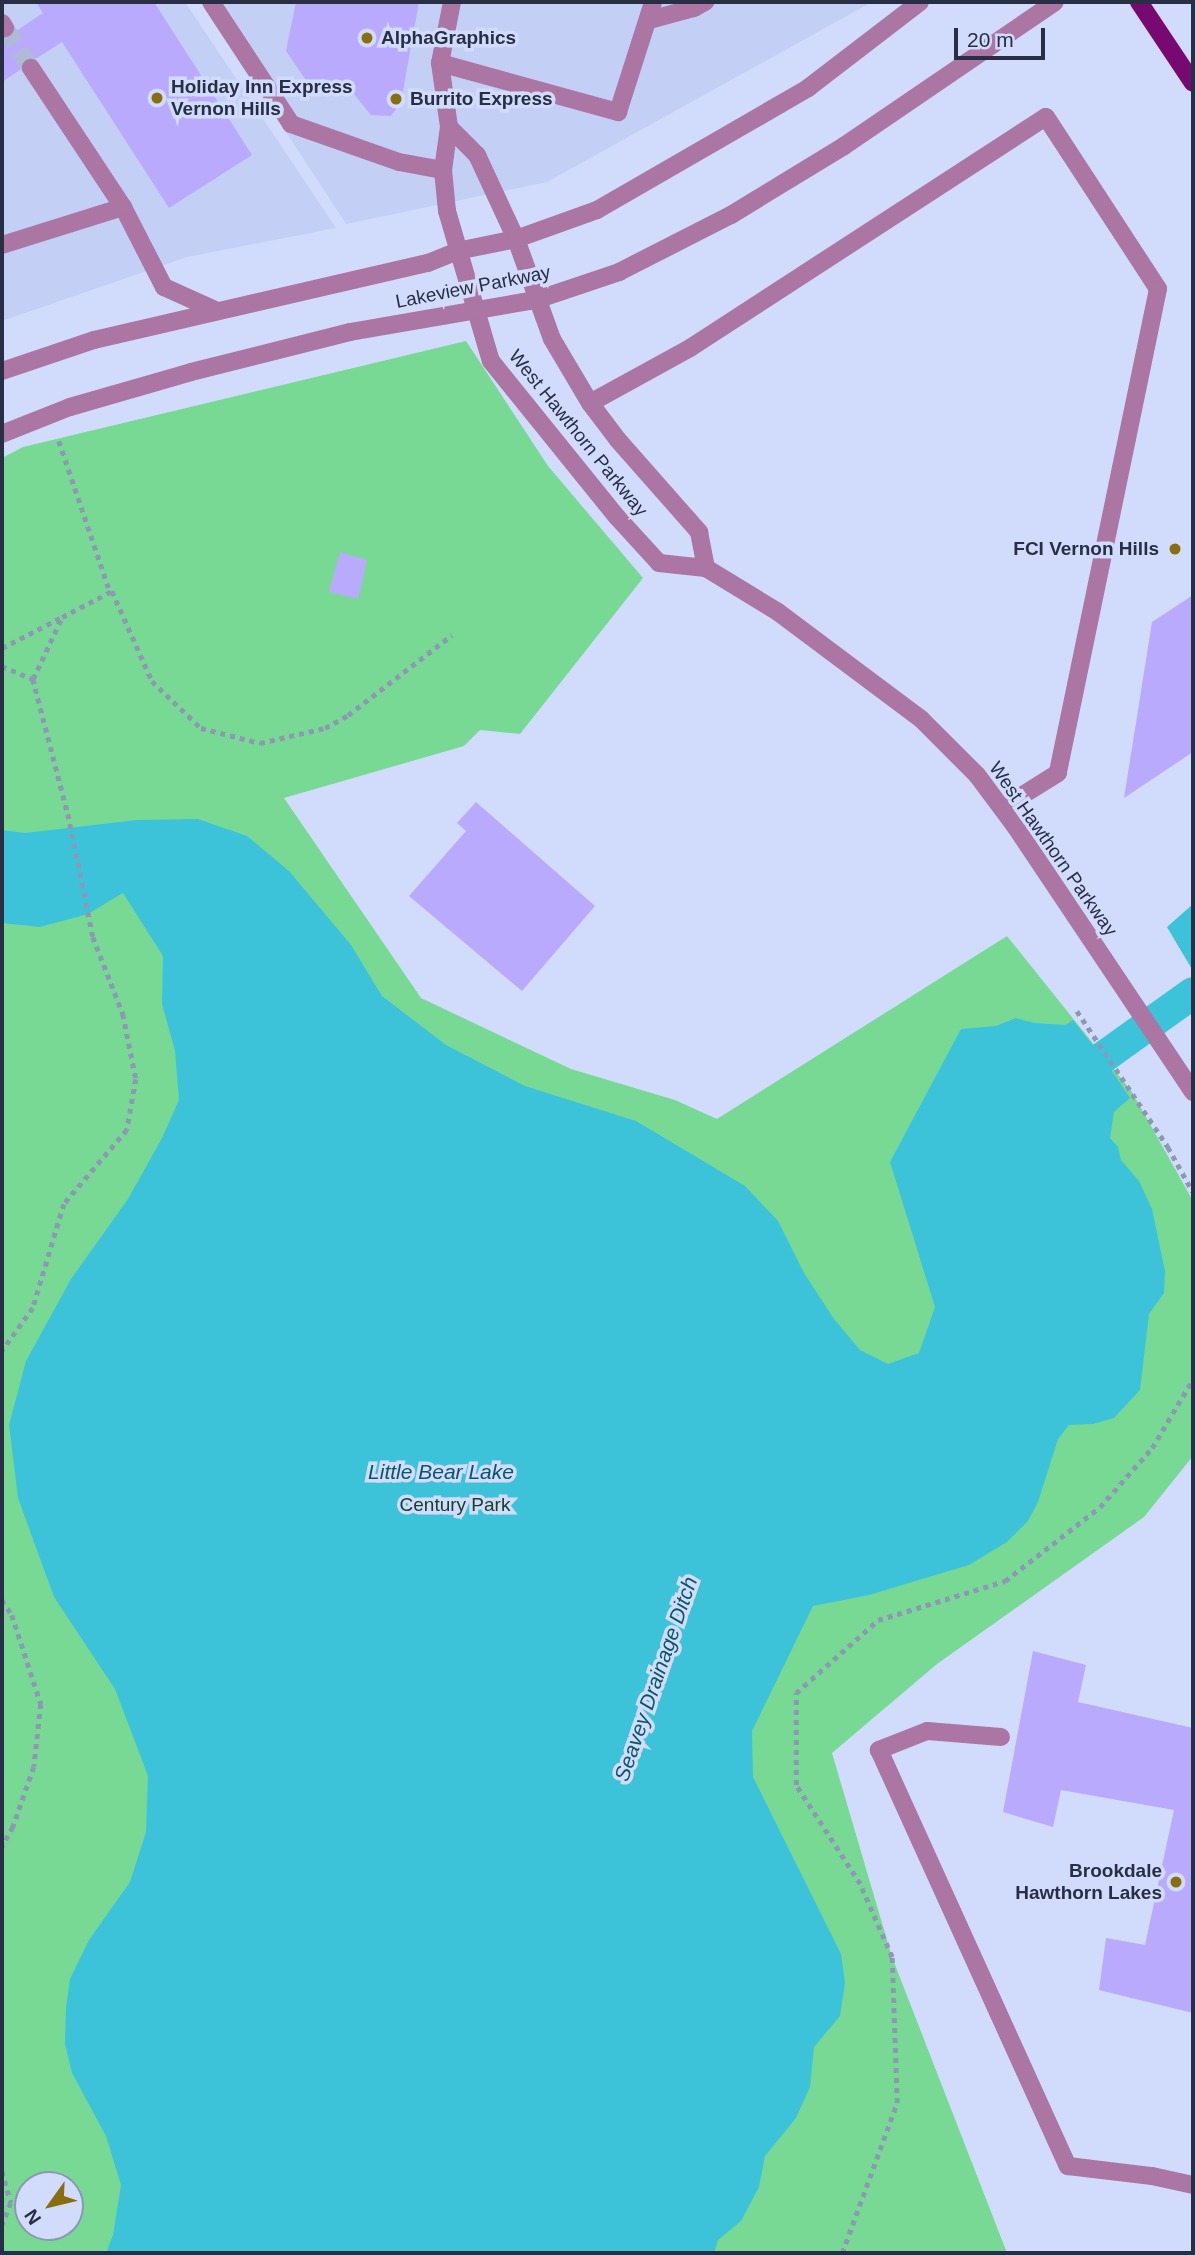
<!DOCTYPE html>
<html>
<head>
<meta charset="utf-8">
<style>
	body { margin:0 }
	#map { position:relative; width:1195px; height:2255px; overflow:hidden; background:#d1dcfd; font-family:Helvetica,sans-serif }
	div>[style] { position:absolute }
	.built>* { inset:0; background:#c3cff4 }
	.green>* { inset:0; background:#78d994 }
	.water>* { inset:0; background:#3cc3da }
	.canal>* { height:32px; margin:-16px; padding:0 16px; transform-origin:16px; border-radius:16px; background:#3cc3da }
	.building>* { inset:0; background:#b9aafd }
	.minor-tunnel>* { height:18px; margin-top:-9px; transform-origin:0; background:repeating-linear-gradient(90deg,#afb9d8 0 18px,transparent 0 27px) }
	.path>* { height:4.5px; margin-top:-2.25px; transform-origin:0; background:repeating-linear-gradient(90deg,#8e97b4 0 5px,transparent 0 10px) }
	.minor>* { height:18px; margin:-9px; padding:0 9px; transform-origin:9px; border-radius:9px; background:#ab75a4 }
	.major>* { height:18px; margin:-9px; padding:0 9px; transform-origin:9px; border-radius:9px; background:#780971 }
	.dots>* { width:19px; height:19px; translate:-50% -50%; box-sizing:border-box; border:4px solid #d1dcfd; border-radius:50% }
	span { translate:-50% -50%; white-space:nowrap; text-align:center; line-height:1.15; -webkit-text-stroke:7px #d1dcfd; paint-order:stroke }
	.poi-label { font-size:19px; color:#282e44; font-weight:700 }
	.left { translate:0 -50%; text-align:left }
	.right { translate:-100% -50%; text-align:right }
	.street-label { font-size:19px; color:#282e44 }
	.park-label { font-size:19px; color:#154124 }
	.water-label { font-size:21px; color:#085763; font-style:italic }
	.frame { position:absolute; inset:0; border:4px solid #282e44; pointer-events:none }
	.north { position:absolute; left:14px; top:2171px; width:70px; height:70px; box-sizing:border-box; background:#d1dcfd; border:2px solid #8d96b3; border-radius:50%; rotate:236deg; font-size:19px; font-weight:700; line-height:28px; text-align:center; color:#282e44 }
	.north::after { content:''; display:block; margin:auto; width:24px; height:32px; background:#886e0f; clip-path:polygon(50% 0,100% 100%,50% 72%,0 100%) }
	.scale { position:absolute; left:954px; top:28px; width:91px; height:32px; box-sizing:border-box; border:4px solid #282e44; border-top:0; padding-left:9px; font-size:21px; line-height:24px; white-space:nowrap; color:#282e44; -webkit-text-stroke:5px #d1dcfd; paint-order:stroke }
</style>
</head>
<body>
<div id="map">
	<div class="built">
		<div style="clip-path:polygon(2px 2px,185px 2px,336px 228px,187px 257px,2px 321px)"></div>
		<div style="clip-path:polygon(201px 2px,872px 2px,547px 182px,346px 224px)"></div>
	</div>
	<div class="green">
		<div style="clip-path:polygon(evenodd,466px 341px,548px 466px,643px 578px,520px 734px,480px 730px,464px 746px,284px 798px,421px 998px,571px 1069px,675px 1100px,717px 1119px,1007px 936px,1132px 1092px,1193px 1201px,1193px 1456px,1144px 1517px,937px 1664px,832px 1753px,892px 1957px,1007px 2253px,2px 2253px,2px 458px,23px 447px,466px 341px,28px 2185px,70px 2185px,70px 2227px,28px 2227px,28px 2185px)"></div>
	</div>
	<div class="water">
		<div style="clip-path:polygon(198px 819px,247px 836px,289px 871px,351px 945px,382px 996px,446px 1045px,525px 1086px,636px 1121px,745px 1186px,778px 1221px,804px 1273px,834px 1319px,860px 1350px,888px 1364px,919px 1353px,935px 1307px,890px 1162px,961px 1029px,996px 1026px,1016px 1018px,1034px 1023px,1066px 1025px,1073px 1020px,1100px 1054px,1088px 1063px,1095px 1073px,1108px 1065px,1130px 1098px,1114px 1112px,1110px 1138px,1118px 1147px,1121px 1160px,1139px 1181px,1152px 1209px,1165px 1271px,1164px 1293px,1149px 1314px,1140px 1390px,1114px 1418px,1093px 1424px,1069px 1425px,1058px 1439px,1038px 1502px,1028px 1521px,1007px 1542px,969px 1565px,869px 1595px,813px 1606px,752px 1731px,753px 1777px,841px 1954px,845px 1983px,840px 2016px,814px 2047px,810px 2087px,796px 2118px,765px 2156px,759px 2187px,741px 2221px,718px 2240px,714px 2253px,106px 2253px,113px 2235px,121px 2185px,106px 2136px,72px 2073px,65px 2044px,66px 2008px,70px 1979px,89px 1940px,130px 1882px,146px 1832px,148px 1776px,115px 1689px,54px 1597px,18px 1498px,9px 1425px,26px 1361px,71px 1279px,128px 1199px,162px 1138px,179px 1100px,175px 1051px,162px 1004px,163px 956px,123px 893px,88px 914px,40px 927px,2px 923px,2px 830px,25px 833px,137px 820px)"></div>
		<div style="clip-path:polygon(1193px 904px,1193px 971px,1167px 927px)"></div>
	</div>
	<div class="canal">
		<div style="left:1091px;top:1066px;width:125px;rotate:-35.6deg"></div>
	</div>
	<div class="building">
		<div style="clip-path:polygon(36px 2px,154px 2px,252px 155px,169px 208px,62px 42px,37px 58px,24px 59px,20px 70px,2px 82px,2px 40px,11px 37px,16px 31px,43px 13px)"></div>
		<div style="clip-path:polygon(296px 2px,419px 2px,401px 102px,391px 116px,371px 115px,353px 93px,312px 89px,286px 51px)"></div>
		<div style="clip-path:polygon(340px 552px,367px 560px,358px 599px,329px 592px)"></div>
		<div style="clip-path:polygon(1193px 595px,1193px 752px,1124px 798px,1152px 622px)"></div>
		<div style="clip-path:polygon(476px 802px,595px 906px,522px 991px,409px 896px,466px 831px,457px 823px)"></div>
		<div style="clip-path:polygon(1033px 1651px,1086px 1665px,1078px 1702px,1193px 1728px,1193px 2013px,1099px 1990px,1106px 1938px,1145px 1945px,1174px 1810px,1061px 1790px,1053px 1827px,1003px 1812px)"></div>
	</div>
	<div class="minor-tunnel">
		<div style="left:5px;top:28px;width:48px;rotate:57deg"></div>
	</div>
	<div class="path">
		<div style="left:59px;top:441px;width:159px;rotate:71.3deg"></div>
		<div style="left:2px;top:648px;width:68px;rotate:-27.3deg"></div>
		<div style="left:2px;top:666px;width:34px;rotate:23deg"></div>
		<div style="left:33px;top:679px;width:139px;rotate:75.5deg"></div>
		<div style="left:68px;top:814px;width:126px;rotate:78.5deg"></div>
		<div style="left:93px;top:937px;width:83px;rotate:68.7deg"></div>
		<div style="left:123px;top:1014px;width:66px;rotate:78.7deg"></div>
		<div style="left:136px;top:1079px;width:52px;rotate:100deg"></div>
		<div style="left:127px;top:1130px;width:97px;rotate:130.4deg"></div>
		<div style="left:64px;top:1204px;width:109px;rotate:106.6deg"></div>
		<div style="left:33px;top:1308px;width:53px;rotate:125.8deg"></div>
		<div style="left:33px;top:679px;width:68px;rotate:-64.9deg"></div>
		<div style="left:62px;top:617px;width:56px;rotate:-27.5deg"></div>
		<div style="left:112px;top:591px;width:98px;rotate:66deg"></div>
		<div style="left:152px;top:681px;width:68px;rotate:43.8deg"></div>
		<div style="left:201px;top:728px;width:61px;rotate:14.3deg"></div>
		<div style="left:260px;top:743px;width:67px;rotate:-13deg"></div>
		<div style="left:325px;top:728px;width:26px;rotate:-29deg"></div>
		<div style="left:348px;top:715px;width:131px;rotate:-37.6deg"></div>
		<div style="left:1077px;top:1011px;width:164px;rotate:56.2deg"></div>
		<div style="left:1168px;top:1147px;width:51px;rotate:60.9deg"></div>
		<div style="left:2px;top:1600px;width:18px;rotate:56deg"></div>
		<div style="left:12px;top:1615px;width:94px;rotate:72deg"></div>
		<div style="left:41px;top:1704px;width:63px;rotate:96.3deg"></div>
		<div style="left:34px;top:1767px;width:64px;rotate:109.3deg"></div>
		<div style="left:13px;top:1827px;width:23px;rotate:119deg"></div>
		<div style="left:2px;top:2171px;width:33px;rotate:74deg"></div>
		<div style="left:11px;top:2203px;width:24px;rotate:112deg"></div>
		<div style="left:842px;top:2253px;width:160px;rotate:-69.9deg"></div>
		<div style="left:897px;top:2103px;width:146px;rotate:-92deg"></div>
		<div style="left:892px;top:1957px;width:80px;rotate:-113.7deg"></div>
		<div style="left:860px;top:1884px;width:118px;rotate:-122.9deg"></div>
		<div style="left:796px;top:1785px;width:92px;rotate:-90deg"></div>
		<div style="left:796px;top:1693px;width:110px;rotate:-41.7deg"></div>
		<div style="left:878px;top:1620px;width:133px;rotate:-17.1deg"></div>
		<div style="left:1005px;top:1581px;width:120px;rotate:-37.9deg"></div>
		<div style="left:1100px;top:1507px;width:79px;rotate:-48.6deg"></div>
		<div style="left:1152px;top:1448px;width:80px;rotate:-59.3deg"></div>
	</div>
	<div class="minor">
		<div style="left:211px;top:2px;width:146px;rotate:56.7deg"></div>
		<div style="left:291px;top:124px;width:114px;rotate:19.4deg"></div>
		<div style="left:399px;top:162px;width:45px;rotate:10.3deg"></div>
		<div style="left:452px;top:2px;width:62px;rotate:101.1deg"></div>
		<div style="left:440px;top:63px;width:65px;rotate:82deg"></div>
		<div style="left:449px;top:127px;width:43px;rotate:97.9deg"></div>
		<div style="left:443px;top:170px;width:41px;rotate:84.4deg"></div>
		<div style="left:447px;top:211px;width:156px;rotate:73.7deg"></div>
		<div style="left:491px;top:361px;width:201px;rotate:51.1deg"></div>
		<div style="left:617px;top:517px;width:62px;rotate:47.6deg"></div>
		<div style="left:659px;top:563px;width:47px;rotate:6.1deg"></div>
		<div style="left:706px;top:568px;width:84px;rotate:31.4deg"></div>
		<div style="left:778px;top:612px;width:179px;rotate:36.8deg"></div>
		<div style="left:921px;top:719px;width:79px;rotate:45deg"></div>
		<div style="left:977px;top:775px;width:64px;rotate:53.3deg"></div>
		<div style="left:1015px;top:826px;width:320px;rotate:56.2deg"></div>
		<div style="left:649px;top:20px;width:47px;rotate:-14.9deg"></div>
		<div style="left:694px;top:8px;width:13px;rotate:-29deg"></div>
		<div style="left:2px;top:23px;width:6px;rotate:59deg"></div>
		<div style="left:440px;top:63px;width:185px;rotate:15.4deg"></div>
		<div style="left:618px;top:112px;width:115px;rotate:-72.3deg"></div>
		<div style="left:449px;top:127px;width:40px;rotate:45deg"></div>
		<div style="left:477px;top:155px;width:93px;rotate:65.1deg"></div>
		<div style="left:516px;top:239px;width:106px;rotate:70.2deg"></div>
		<div style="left:552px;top:339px;width:74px;rotate:59.3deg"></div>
		<div style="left:590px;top:403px;width:46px;rotate:52.9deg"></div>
		<div style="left:618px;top:440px;width:123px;rotate:48.6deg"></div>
		<div style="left:699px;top:532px;width:37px;rotate:79deg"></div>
		<div style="left:123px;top:207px;width:90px;rotate:62.9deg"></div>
		<div style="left:164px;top:287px;width:56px;rotate:24.3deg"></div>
		<div style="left:2px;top:245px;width:127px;rotate:-17.4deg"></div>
		<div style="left:123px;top:207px;width:167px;rotate:-123.5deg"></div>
		<div style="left:2px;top:371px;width:97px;rotate:-18.6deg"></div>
		<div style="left:94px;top:340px;width:343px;rotate:-13deg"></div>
		<div style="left:428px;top:263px;width:31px;rotate:-22deg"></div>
		<div style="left:457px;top:251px;width:60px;rotate:-11.5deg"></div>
		<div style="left:516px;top:239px;width:86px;rotate:-19.7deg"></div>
		<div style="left:597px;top:210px;width:244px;rotate:-30deg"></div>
		<div style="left:808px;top:88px;width:141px;rotate:-37.5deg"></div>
		<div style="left:590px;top:403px;width:114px;rotate:-28.8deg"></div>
		<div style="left:690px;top:348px;width:424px;rotate:-33deg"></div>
		<div style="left:1046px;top:117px;width:205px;rotate:56.9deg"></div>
		<div style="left:1158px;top:289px;width:494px;rotate:101.7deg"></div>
		<div style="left:1058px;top:773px;width:66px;rotate:148deg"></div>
		<div style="left:2px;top:434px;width:73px;rotate:-21.7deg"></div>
		<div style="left:70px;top:407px;width:126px;rotate:-16.1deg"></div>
		<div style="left:191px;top:372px;width:164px;rotate:-14.1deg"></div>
		<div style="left:350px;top:332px;width:189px;rotate:-9.8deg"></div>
		<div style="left:536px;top:300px;width:88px;rotate:-18.6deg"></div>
		<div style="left:619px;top:272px;width:126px;rotate:-27deg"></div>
		<div style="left:731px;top:215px;width:132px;rotate:-31.4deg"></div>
		<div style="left:844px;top:146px;width:255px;rotate:-34.3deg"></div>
		<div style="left:1001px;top:1737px;width:74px;rotate:-175.4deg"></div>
		<div style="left:927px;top:1731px;width:52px;rotate:158.4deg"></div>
		<div style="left:879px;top:1750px;width:457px;rotate:65.6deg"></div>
		<div style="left:1068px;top:2166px;width:85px;rotate:6.8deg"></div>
		<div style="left:1152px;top:2176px;width:42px;rotate:12.4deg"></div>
	</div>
	<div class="major">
		<div style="left:1139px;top:2px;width:97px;rotate:56.3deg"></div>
	</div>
	<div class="dots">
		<div style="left:367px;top:38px;background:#886e0f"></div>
		<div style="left:157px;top:98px;background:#886e0f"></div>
		<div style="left:396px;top:99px;background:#886e0f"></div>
		<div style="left:1175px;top:549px;background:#886e0f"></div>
		<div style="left:1176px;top:1882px;background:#886e0f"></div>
	</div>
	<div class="poi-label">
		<span class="left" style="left:381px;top:38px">AlphaGraphics</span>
		<span class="left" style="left:171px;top:98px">Holiday Inn Express<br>Vernon Hills</span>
		<span class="left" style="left:410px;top:99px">Burrito Express</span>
		<span class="right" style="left:1159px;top:549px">FCI Vernon Hills</span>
		<span class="right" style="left:1162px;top:1882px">Brookdale<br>Hawthorn Lakes</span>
	</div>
	<div class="street-label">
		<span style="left:473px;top:287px;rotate:-11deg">Lakeview Parkway</span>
		<span style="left:578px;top:433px;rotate:51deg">West Hawthorn Parkway</span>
		<span style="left:1053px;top:849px;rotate:55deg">West Hawthorn Parkway</span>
	</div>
	<div class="park-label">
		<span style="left:455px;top:1505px">Century Park</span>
	</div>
	<div class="water-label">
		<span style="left:441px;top:1472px">Little Bear Lake</span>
		<span style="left:656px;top:1679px;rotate:-71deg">Seavey Drainage Ditch</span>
	</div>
	<div class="frame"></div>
	<div class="north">N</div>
	<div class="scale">20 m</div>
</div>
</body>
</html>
